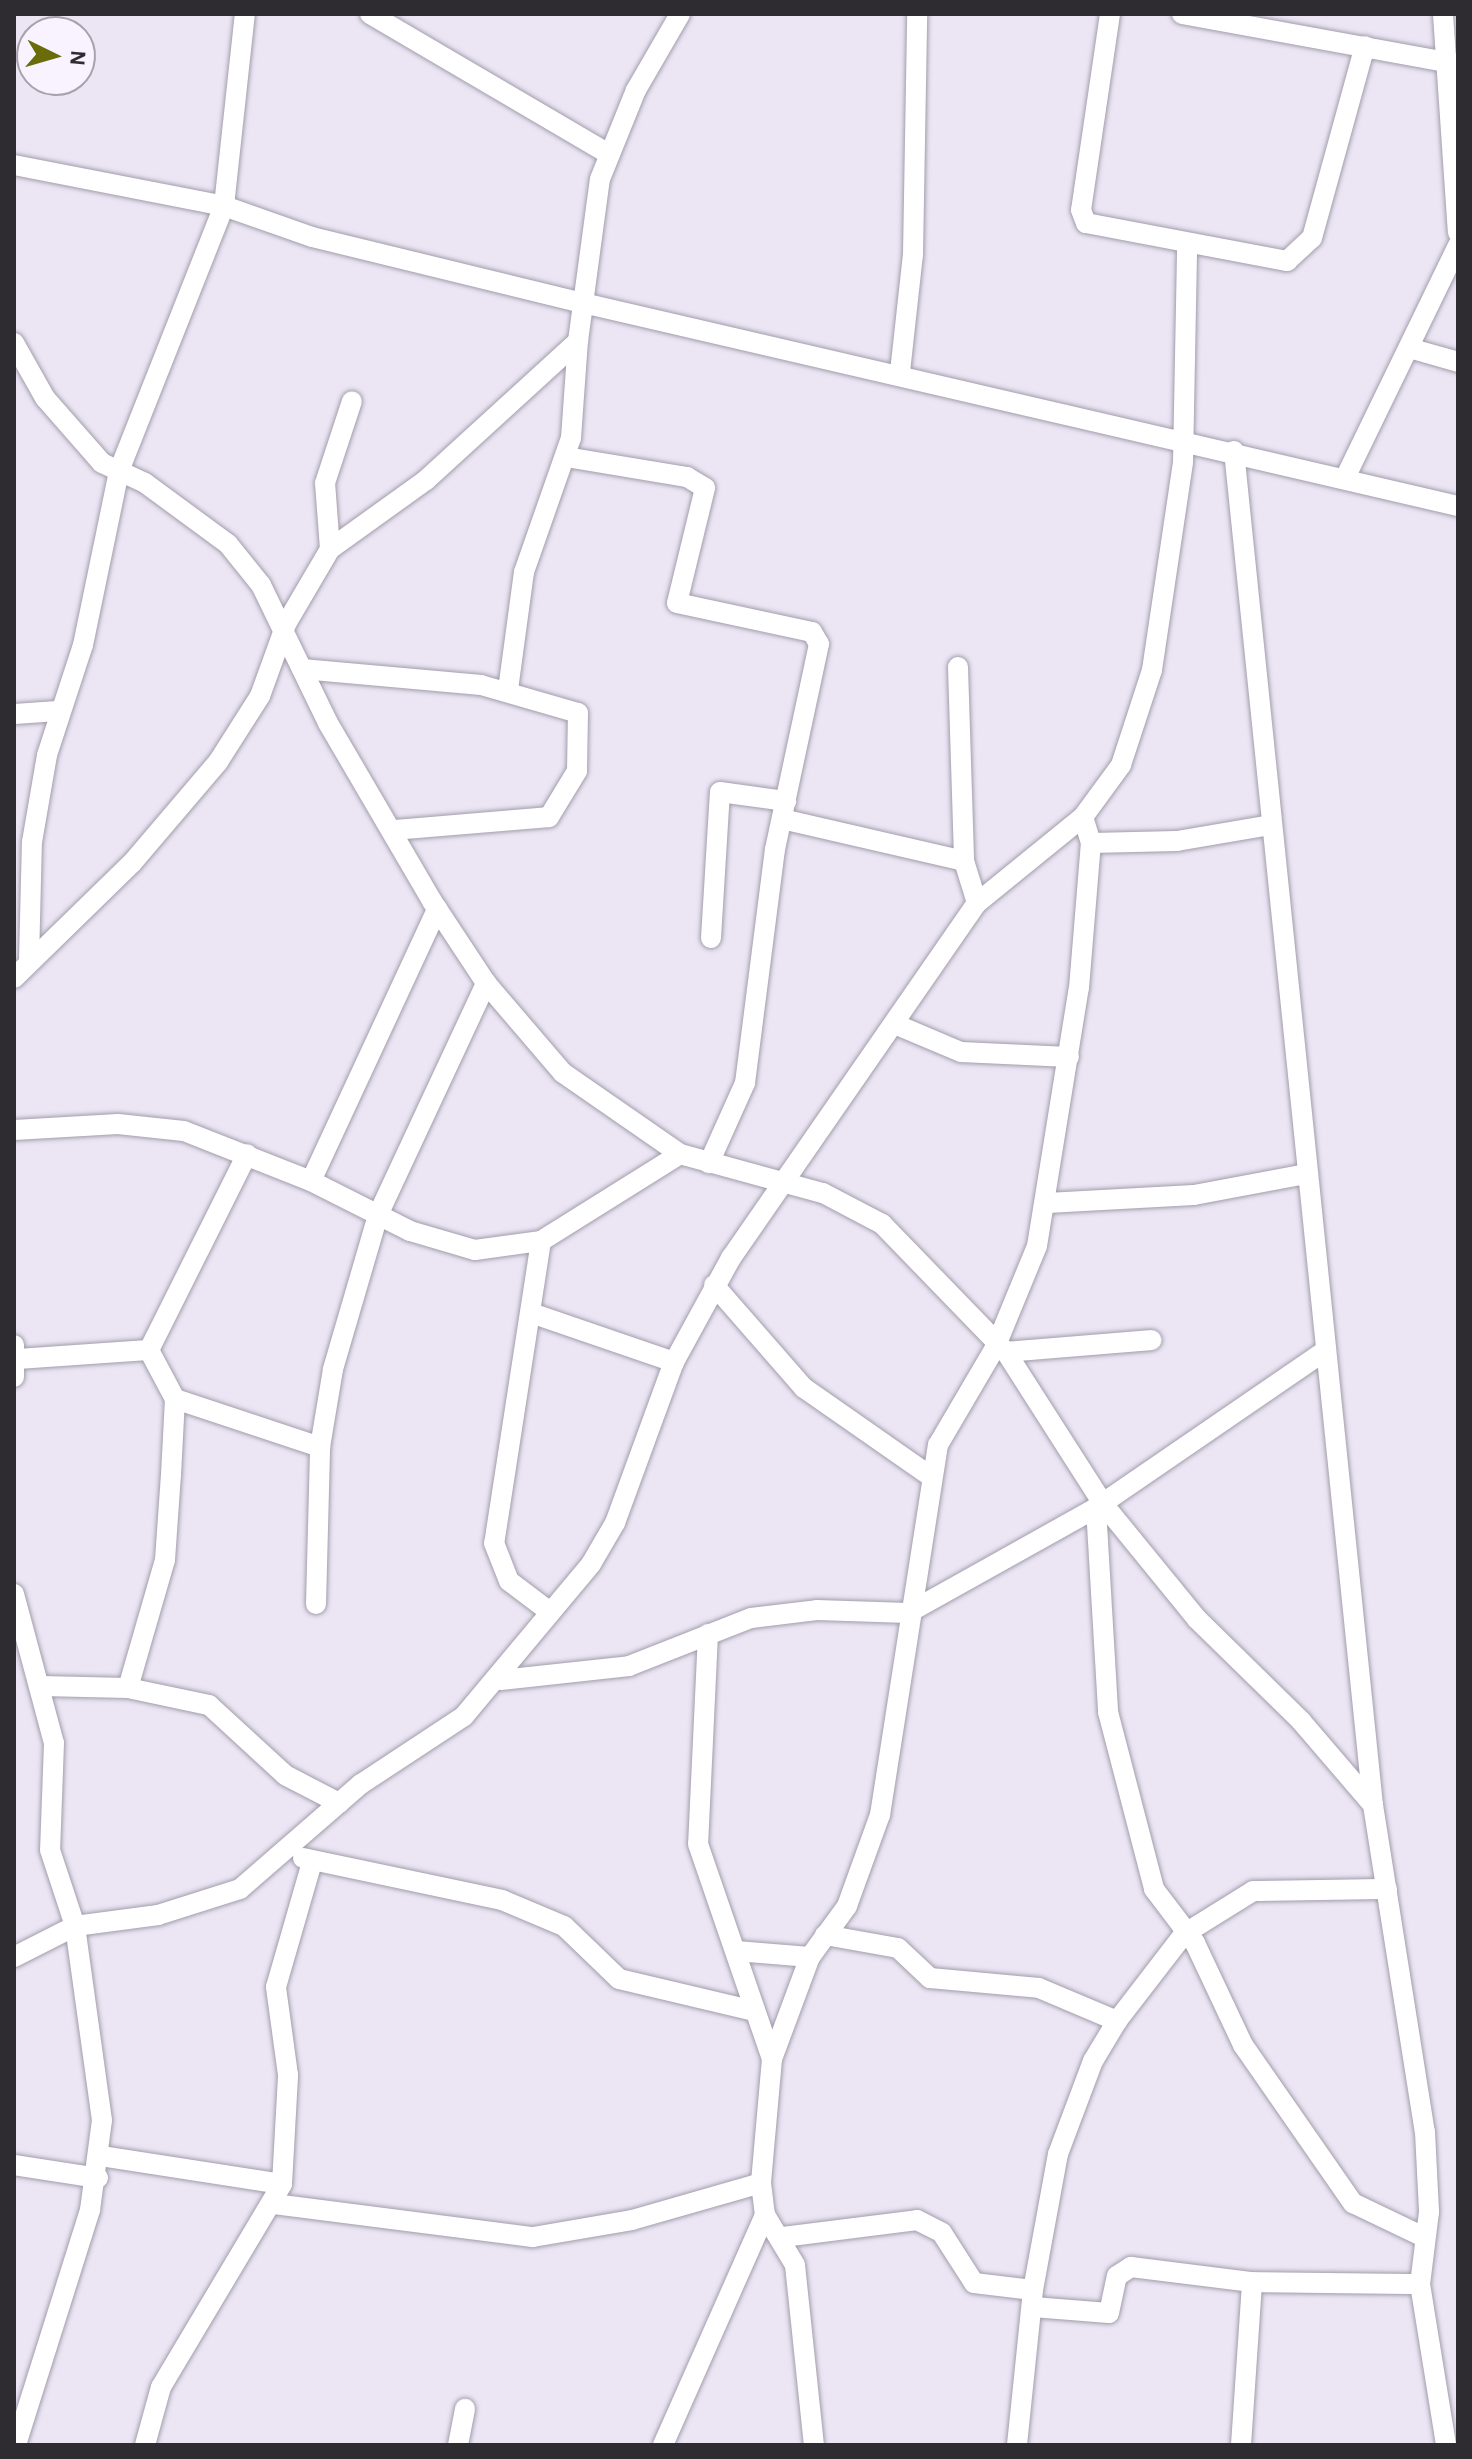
<!DOCTYPE html>
<html>
<head>
<meta charset="utf-8">
<style>
	body { margin:0 }
	#map { position:relative; width:1472px; height:2459px; overflow:hidden; background:#ebe5f4; font-family:"Alegreya Sans",sans-serif }
	div>[style] { position:absolute }
	.roads { filter:drop-shadow(0 0 2px #a29dab) drop-shadow(0 0 2px #a29dab) }
	.minor>* { height:20px; margin:-10px; padding:0 10px; transform-origin:10px; border-radius:10px; background:#fff }
	span { translate:-50% -50%; white-space:nowrap; text-align:center; line-height:1.15; -webkit-text-stroke:6px #f8f3ff; paint-order:stroke }
	.frame { position:absolute; inset:0; border:16px solid #2e2c31; pointer-events:none }
	.north { position:absolute; left:16px; top:16px; width:80px; height:80px; box-sizing:border-box; background:#f8f3ff; border:2px solid #a7a3ad; border-radius:50%; rotate:95deg; font-size:22px; font-weight:700; line-height:32px; text-align:center; color:#2e2c31 }
	.north::after { content:''; display:block; margin:auto; width:28px; height:36px; background:#6a6b09; clip-path:polygon(50% 0,100% 100%,50% 72%,0 100%) }
</style>
</head>
<body>
<div id="map">
	<div class="roads">
		<div class="minor">
			<div style="left:370px;top:14px;width:277px;rotate:30.4deg"></div>
			<div style="left:1110px;top:14px;width:198px;rotate:98.4deg"></div>
			<div style="left:1081px;top:210px;width:14px;rotate:69deg"></div>
			<div style="left:1086px;top:223px;width:205px;rotate:10.7deg"></div>
			<div style="left:1287px;top:261px;width:34px;rotate:-43deg"></div>
			<div style="left:1312px;top:238px;width:199px;rotate:-74.6deg"></div>
			<div style="left:1182px;top:14px;width:280px;rotate:10.3deg"></div>
			<div style="left:1443px;top:14px;width:219px;rotate:86.1deg"></div>
			<div style="left:14px;top:165px;width:214px;rotate:11deg"></div>
			<div style="left:224px;top:206px;width:93px;rotate:19.4deg"></div>
			<div style="left:312px;top:237px;width:279px;rotate:13.7deg"></div>
			<div style="left:583px;top:303px;width:898px;rotate:13.06deg"></div>
			<div style="left:14px;top:343px;width:63px;rotate:60.6deg"></div>
			<div style="left:45px;top:398px;width:86px;rotate:48.8deg"></div>
			<div style="left:102px;top:463px;width:47px;rotate:24.9deg"></div>
			<div style="left:145px;top:483px;width:103px;rotate:36.3deg"></div>
			<div style="left:228px;top:544px;width:53px;rotate:51.2deg"></div>
			<div style="left:261px;top:585px;width:153px;rotate:64.1deg"></div>
			<div style="left:328px;top:723px;width:206px;rotate:59.7deg"></div>
			<div style="left:432px;top:901px;width:98px;rotate:56.6deg"></div>
			<div style="left:486px;top:983px;width:118px;rotate:49.5deg"></div>
			<div style="left:563px;top:1073px;width:142px;rotate:34.7deg"></div>
			<div style="left:680px;top:1154px;width:148px;rotate:15.3deg"></div>
			<div style="left:823px;top:1193px;width:67px;rotate:27.7deg"></div>
			<div style="left:882px;top:1224px;width:178px;rotate:45.9deg"></div>
			<div style="left:1006px;top:1352px;width:182px;rotate:57.4deg"></div>
			<div style="left:1104px;top:1505px;width:147px;rotate:50.8deg"></div>
			<div style="left:1197px;top:1619px;width:146px;rotate:44.4deg"></div>
			<div style="left:1301px;top:1721px;width:111px;rotate:49.4deg"></div>
			<div style="left:1409px;top:348px;width:51px;rotate:15.9deg"></div>
			<div style="left:900px;top:372px;width:118px;rotate:-83.7deg"></div>
			<div style="left:913px;top:255px;width:241px;rotate:-89deg"></div>
			<div style="left:1234px;top:451px;width:1361px;rotate:84.14deg"></div>
			<div style="left:1373px;top:1805px;width:331px;rotate:81deg"></div>
			<div style="left:1425px;top:2132px;width:80px;rotate:87.1deg"></div>
			<div style="left:1429px;top:2212px;width:73px;rotate:97.1deg"></div>
			<div style="left:1420px;top:2284px;width:163px;rotate:80.8deg"></div>
			<div style="left:566px;top:457px;width:123px;rotate:9.4deg"></div>
			<div style="left:687px;top:477px;width:21px;rotate:31deg"></div>
			<div style="left:705px;top:488px;width:118px;rotate:103.7deg"></div>
			<div style="left:677px;top:603px;width:138px;rotate:12.1deg"></div>
			<div style="left:812px;top:632px;width:14px;rotate:60deg"></div>
			<div style="left:819px;top:644px;width:210px;rotate:102.1deg"></div>
			<div style="left:775px;top:849px;width:236px;rotate:97.3deg"></div>
			<div style="left:745px;top:1083px;width:88px;rotate:114.2deg"></div>
			<div style="left:1346px;top:476px;width:257px;rotate:-64.1deg"></div>
			<div style="left:330px;top:549px;width:66px;rotate:-94.3deg"></div>
			<div style="left:325px;top:483px;width:86px;rotate:-71.8deg"></div>
			<div style="left:958px;top:667px;width:194px;rotate:88.2deg"></div>
			<div style="left:964px;top:861px;width:44px;rotate:72.8deg"></div>
			<div style="left:302px;top:669px;width:180px;rotate:5.1deg"></div>
			<div style="left:481px;top:685px;width:101px;rotate:16.1deg"></div>
			<div style="left:578px;top:713px;width:58px;rotate:91deg"></div>
			<div style="left:577px;top:771px;width:54px;rotate:121.3deg"></div>
			<div style="left:549px;top:817px;width:156px;rotate:175.2deg"></div>
			<div style="left:508px;top:690px;width:119px;rotate:-82.3deg"></div>
			<div style="left:524px;top:572px;width:142px;rotate:-70.7deg"></div>
			<div style="left:571px;top:438px;width:97px;rotate:-85.9deg"></div>
			<div style="left:14px;top:714px;width:44px;rotate:-3.9deg"></div>
			<div style="left:782px;top:819px;width:187px;rotate:13deg"></div>
			<div style="left:1091px;top:843px;width:86px;rotate:-1.3deg"></div>
			<div style="left:1177px;top:841px;width:95px;rotate:-9.7deg"></div>
			<div style="left:711px;top:938px;width:146px;rotate:-86.5deg"></div>
			<div style="left:720px;top:792px;width:67px;rotate:7.8deg"></div>
			<div style="left:29px;top:961px;width:119px;rotate:-88.6deg"></div>
			<div style="left:32px;top:842px;width:88px;rotate:-80.2deg"></div>
			<div style="left:47px;top:755px;width:116px;rotate:-71.9deg"></div>
			<div style="left:83px;top:645px;width:178px;rotate:-78.3deg"></div>
			<div style="left:119px;top:471px;width:285px;rotate:-68.4deg"></div>
			<div style="left:224px;top:206px;width:193px;rotate:-83.8deg"></div>
			<div style="left:14px;top:978px;width:165px;rotate:-44.3deg"></div>
			<div style="left:132px;top:863px;width:133px;rotate:-49.6deg"></div>
			<div style="left:218px;top:762px;width:78px;rotate:-57.5deg"></div>
			<div style="left:260px;top:696px;width:77px;rotate:-70.1deg"></div>
			<div style="left:286px;top:624px;width:87px;rotate:-59.6deg"></div>
			<div style="left:330px;top:549px;width:118px;rotate:-35.7deg"></div>
			<div style="left:426px;top:480px;width:206px;rotate:-42.4deg"></div>
			<div style="left:578px;top:341px;width:163px;rotate:-82.3deg"></div>
			<div style="left:600px;top:179px;width:96px;rotate:-68deg"></div>
			<div style="left:636px;top:90px;width:88px;rotate:-59.9deg"></div>
			<div style="left:897px;top:1025px;width:69px;rotate:22.9deg"></div>
			<div style="left:961px;top:1052px;width:108px;rotate:2.7deg"></div>
			<div style="left:14px;top:1130px;width:104px;rotate:-3.3deg"></div>
			<div style="left:118px;top:1124px;width:66px;rotate:6.1deg"></div>
			<div style="left:184px;top:1131px;width:136px;rotate:21.5deg"></div>
			<div style="left:311px;top:1181px;width:111px;rotate:26.8deg"></div>
			<div style="left:410px;top:1231px;width:68px;rotate:16.3deg"></div>
			<div style="left:475px;top:1250px;width:67px;rotate:-7.8deg"></div>
			<div style="left:541px;top:1241px;width:164px;rotate:-32deg"></div>
			<div style="left:311px;top:1181px;width:300px;rotate:-65.1deg"></div>
			<div style="left:1047px;top:1203px;width:147px;rotate:-3.1deg"></div>
			<div style="left:1194px;top:1195px;width:114px;rotate:-10.6deg"></div>
			<div style="left:541px;top:1241px;width:306px;rotate:98.8deg"></div>
			<div style="left:494px;top:1543px;width:41px;rotate:68.5deg"></div>
			<div style="left:509px;top:1581px;width:51px;rotate:37.1deg"></div>
			<div style="left:714px;top:1285px;width:137px;rotate:48.9deg"></div>
			<div style="left:804px;top:1388px;width:154px;rotate:34.9deg"></div>
			<div style="left:534px;top:1314px;width:148px;rotate:18.9deg"></div>
			<div style="left:14px;top:1345px;width:32px;rotate:90deg"></div>
			<div style="left:149px;top:1350px;width:219px;rotate:-63.4deg"></div>
			<div style="left:1325px;top:1351px;width:278px;rotate:145.6deg"></div>
			<div style="left:1096px;top:1508px;width:204px;rotate:86.6deg"></div>
			<div style="left:1108px;top:1712px;width:183px;rotate:75.4deg"></div>
			<div style="left:1154px;top:1889px;width:68px;rotate:52.8deg"></div>
			<div style="left:1195px;top:1943px;width:113px;rotate:64.8deg"></div>
			<div style="left:1243px;top:2045px;width:193px;rotate:55.2deg"></div>
			<div style="left:1353px;top:2203px;width:76px;rotate:25.6deg"></div>
			<div style="left:1006px;top:1352px;width:146px;rotate:-4.7deg"></div>
			<div style="left:17px;top:1359px;width:132px;rotate:-3.9deg"></div>
			<div style="left:175px;top:1399px;width:153px;rotate:18.3deg"></div>
			<div style="left:14px;top:1594px;width:154px;rotate:75deg"></div>
			<div style="left:54px;top:1743px;width:107px;rotate:92.1deg"></div>
			<div style="left:50px;top:1850px;width:80px;rotate:71.8deg"></div>
			<div style="left:75px;top:1926px;width:196px;rotate:82.1deg"></div>
			<div style="left:102px;top:2120px;width:91px;rotate:97.6deg"></div>
			<div style="left:90px;top:2210px;width:246px;rotate:107.5deg"></div>
			<div style="left:316px;top:1604px;width:157px;rotate:-88.5deg"></div>
			<div style="left:320px;top:1447px;width:79px;rotate:-80.5deg"></div>
			<div style="left:333px;top:1369px;width:160px;rotate:-73.7deg"></div>
			<div style="left:378px;top:1215px;width:256px;rotate:-65deg"></div>
			<div style="left:708px;top:1634px;width:210px;rotate:92.7deg"></div>
			<div style="left:698px;top:1844px;width:227px;rotate:71deg"></div>
			<div style="left:772px;top:2059px;width:124px;rotate:95.1deg"></div>
			<div style="left:761px;top:2183px;width:32px;rotate:83deg"></div>
			<div style="left:765px;top:2215px;width:58px;rotate:59deg"></div>
			<div style="left:795px;top:2265px;width:181px;rotate:84deg"></div>
			<div style="left:501px;top:1680px;width:129px;rotate:-6.2deg"></div>
			<div style="left:629px;top:1666px;width:131px;rotate:-21.5deg"></div>
			<div style="left:751px;top:1618px;width:66px;rotate:-6.9deg"></div>
			<div style="left:817px;top:1610px;width:91px;rotate:1.9deg"></div>
			<div style="left:908px;top:1613px;width:215px;rotate:-29.2deg"></div>
			<div style="left:41px;top:1686px;width:87px;rotate:1.3deg"></div>
			<div style="left:128px;top:1688px;width:83px;rotate:11.9deg"></div>
			<div style="left:209px;top:1705px;width:103px;rotate:42.6deg"></div>
			<div style="left:285px;top:1775px;width:61px;rotate:27.4deg"></div>
			<div style="left:128px;top:1688px;width:133px;rotate:-73.9deg"></div>
			<div style="left:165px;top:1560px;width:85px;rotate:-86deg"></div>
			<div style="left:171px;top:1475px;width:76px;rotate:-87deg"></div>
			<div style="left:175px;top:1399px;width:55px;rotate:-118deg"></div>
			<div style="left:303px;top:1858px;width:203px;rotate:11.9deg"></div>
			<div style="left:502px;top:1900px;width:67px;rotate:22.8deg"></div>
			<div style="left:564px;top:1926px;width:76px;rotate:43.9deg"></div>
			<div style="left:619px;top:1979px;width:139px;rotate:13.3deg"></div>
			<div style="left:825px;top:1935px;width:74px;rotate:10.1deg"></div>
			<div style="left:898px;top:1948px;width:44px;rotate:43.2deg"></div>
			<div style="left:930px;top:1978px;width:109px;rotate:5.2deg"></div>
			<div style="left:1039px;top:1988px;width:85px;rotate:22.9deg"></div>
			<div style="left:736px;top:1951px;width:74px;rotate:4.6deg"></div>
			<div style="left:14px;top:1957px;width:68px;rotate:-26.9deg"></div>
			<div style="left:75px;top:1926px;width:84px;rotate:-7.5deg"></div>
			<div style="left:158px;top:1915px;width:86px;rotate:-17.6deg"></div>
			<div style="left:240px;top:1889px;width:160px;rotate:-41deg"></div>
			<div style="left:361px;top:1784px;width:123px;rotate:-33.4deg"></div>
			<div style="left:464px;top:1716px;width:198px;rotate:-50.1deg"></div>
			<div style="left:591px;top:1564px;width:48px;rotate:-59.7deg"></div>
			<div style="left:615px;top:1523px;width:171px;rotate:-69.9deg"></div>
			<div style="left:674px;top:1362px;width:119px;rotate:-61.3deg"></div>
			<div style="left:731px;top:1258px;width:432px;rotate:-55.3deg"></div>
			<div style="left:977px;top:903px;width:136px;rotate:-39.1deg"></div>
			<div style="left:1083px;top:817px;width:64px;rotate:-53.8deg"></div>
			<div style="left:1121px;top:765px;width:100px;rotate:-71.9deg"></div>
			<div style="left:1152px;top:670px;width:210px;rotate:-81.5deg"></div>
			<div style="left:1183px;top:462px;width:218px;rotate:-88.9deg"></div>
			<div style="left:772px;top:2059px;width:109px;rotate:-69.6deg"></div>
			<div style="left:810px;top:1957px;width:63px;rotate:-54deg"></div>
			<div style="left:847px;top:1906px;width:97px;rotate:-70.1deg"></div>
			<div style="left:880px;top:1815px;width:375px;rotate:-81.1deg"></div>
			<div style="left:938px;top:1445px;width:113px;rotate:-59.6deg"></div>
			<div style="left:995px;top:1348px;width:110px;rotate:-67.6deg"></div>
			<div style="left:1037px;top:1246px;width:261px;rotate:-80.8deg"></div>
			<div style="left:1079px;top:988px;width:145px;rotate:-85.3deg"></div>
			<div style="left:1091px;top:843px;width:27px;rotate:-107deg"></div>
			<div style="left:101px;top:2156px;width:183px;rotate:8.8deg"></div>
			<div style="left:14px;top:2165px;width:85px;rotate:8.8deg"></div>
			<div style="left:274px;top:2204px;width:261px;rotate:7.3deg"></div>
			<div style="left:533px;top:2237px;width:100px;rotate:-9.7deg"></div>
			<div style="left:632px;top:2220px;width:134px;rotate:-16deg"></div>
			<div style="left:783px;top:2237px;width:135px;rotate:-7.2deg"></div>
			<div style="left:917px;top:2220px;width:28px;rotate:27deg"></div>
			<div style="left:942px;top:2233px;width:59px;rotate:57.4deg"></div>
			<div style="left:974px;top:2283px;width:59px;rotate:6.8deg"></div>
			<div style="left:1033px;top:2307px;width:76px;rotate:4.5deg"></div>
			<div style="left:1109px;top:2313px;width:38px;rotate:-78deg"></div>
			<div style="left:1117px;top:2276px;width:17px;rotate:-33deg"></div>
			<div style="left:1131px;top:2267px;width:122px;rotate:7.1deg"></div>
			<div style="left:1252px;top:2282px;width:168px;rotate:0.7deg"></div>
			<div style="left:145px;top:2445px;width:60px;rotate:-74.6deg"></div>
			<div style="left:161px;top:2387px;width:236px;rotate:-59.2deg"></div>
			<div style="left:282px;top:2184px;width:109px;rotate:-86.8deg"></div>
			<div style="left:288px;top:2075px;width:89px;rotate:-97.8deg"></div>
			<div style="left:276px;top:1987px;width:130px;rotate:-73.9deg"></div>
			<div style="left:458px;top:2445px;width:37px;rotate:-79deg"></div>
			<div style="left:663px;top:2445px;width:252px;rotate:-66.1deg"></div>
			<div style="left:1017px;top:2445px;width:156px;rotate:-84.1deg"></div>
			<div style="left:1033px;top:2290px;width:138px;rotate:-79.6deg"></div>
			<div style="left:1058px;top:2154px;width:99px;rotate:-69.4deg"></div>
			<div style="left:1093px;top:2061px;width:47px;rotate:-59deg"></div>
			<div style="left:1117px;top:2021px;width:110px;rotate:-52.4deg"></div>
			<div style="left:1184px;top:1934px;width:81px;rotate:-31.9deg"></div>
			<div style="left:1253px;top:1891px;width:134px;rotate:-0.9deg"></div>
			<div style="left:1241px;top:2445px;width:163px;rotate:-86.1deg"></div>
		</div>
	</div>
	<div class="frame"></div>
	<div class="north">N</div>
</div>
</body>
</html>
